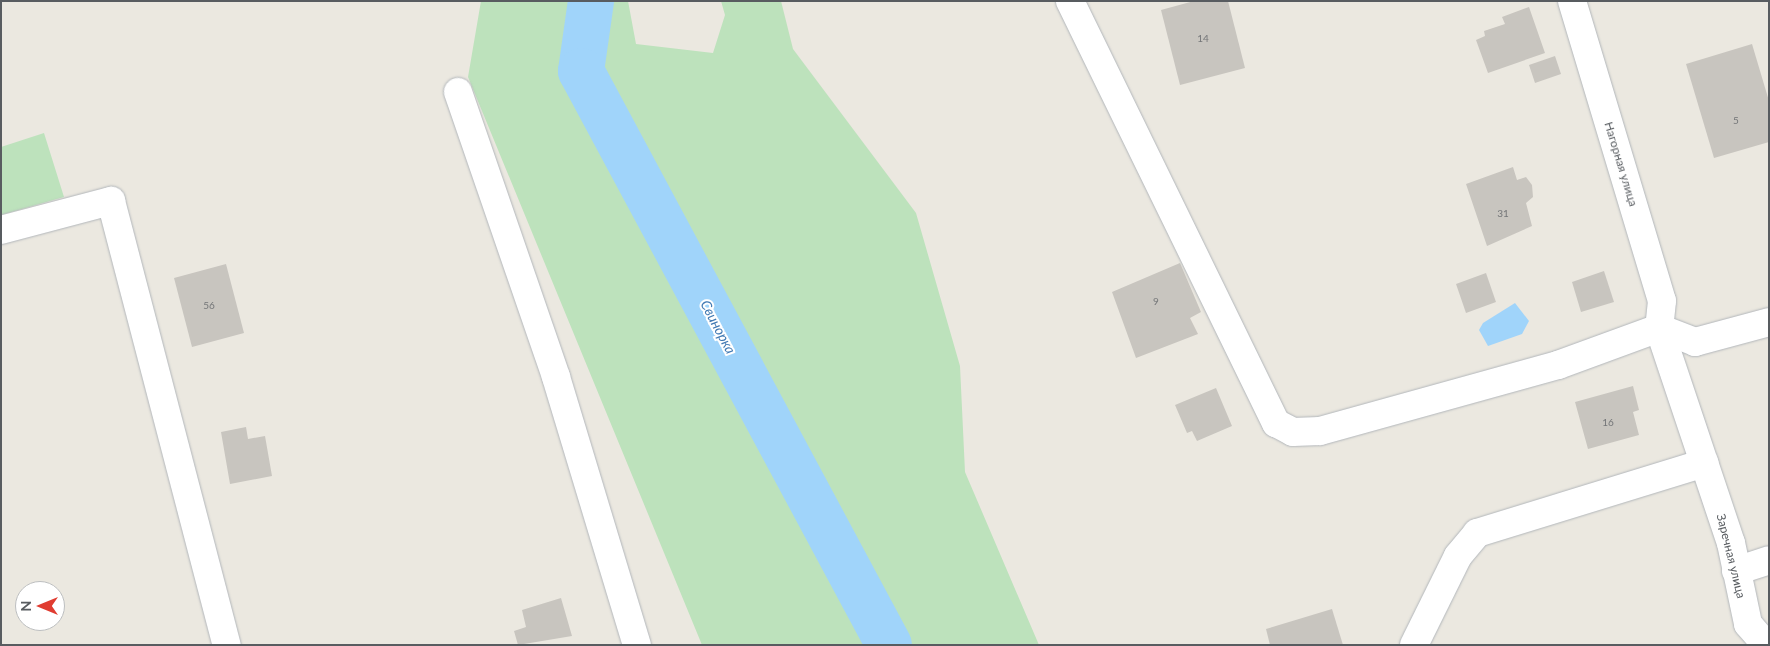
<!DOCTYPE html>
<html>
<head>
<meta charset="utf-8">
<style>
	body { margin:0 }
	#map { position:relative; width:1770px; height:646px; overflow:hidden; background:#ebe8e0; font-family:Lato,sans-serif }
	div>[style] { position:absolute }
	.green>* { inset:0; background:#bde2bc }
	.water>* { inset:0; background:#a0d4fa }
	.river>* { height:46px; margin:-23px; padding:0 23px; transform-origin:23px; border-radius:23px; background:#a0d4fa }
	.building>* { inset:0; background:#c8c5bf }
	.roads { filter:drop-shadow(0 0 1px #b2b6ba) drop-shadow(0 0 1px #b2b6ba) }
	.minor>* { height:28px; margin:-14px; padding:0 14px; transform-origin:14px; border-radius:14px; background:#fff }
	span { translate:-50% -50%; white-space:nowrap; text-align:center; line-height:1.15; -webkit-text-stroke:4px #fff; paint-order:stroke }
	.number-label { font-size:10px; color:#747678 }
	.number-label span { -webkit-text-stroke-width:0 }
	.street-label { font-size:12px; color:#585c60 }
	.water-label { font-size:14px; color:#427ab3; font-style:italic }
	.frame { position:absolute; inset:0; border:2px solid #585c60; pointer-events:none }
	.north { position:absolute; left:15px; top:581px; width:50px; height:50px; box-sizing:border-box; background:#fff; border:1px solid #bcbebf; border-radius:50%; rotate:270deg; font-size:14px; font-weight:700; line-height:20px; text-align:center; color:#585c60 }
	.north::after { content:''; display:block; margin:auto; width:18px; height:22px; background:#e03c31; clip-path:polygon(50% 0,100% 100%,50% 72%,0 100%) }
</style>
</head>
<body>
<div id="map">
	<div class="green">
		<div style="clip-path:polygon(481px 1px,628px 1px,636px 44px,713px 53px,725px 15px,721px 1px,781px 1px,793px 49px,916px 213px,960px 366px,965px 472px,1039px 645px,702px 645px,468px 77px)"></div>
		<div style="clip-path:polygon(44px 133px,64px 197px,1px 215px,1px 147px)"></div>
	</div>
	<div class="water">
		<div style="clip-path:polygon(1515px 303px,1529px 321px,1522px 334px,1488px 346px,1479px 330px,1483px 323px)"></div>
	</div>
	<div class="river">
		<div style="left:591px;top:1px;width:71px;rotate:98.1deg"></div>
		<div style="left:581px;top:71px;width:651px;rotate:61.78deg"></div>
	</div>
	<div class="building">
		<div style="clip-path:polygon(1194px 1px,1228px 1px,1245px 68px,1180px 85px,1161px 10px)"></div>
		<div style="clip-path:polygon(1529px 7px,1545px 53px,1488px 73px,1476px 40px,1485px 36px,1484px 31px,1505px 24px,1502px 17px)"></div>
		<div style="clip-path:polygon(1752px 44px,1769px 101px,1769px 142px,1714px 158px,1686px 64px)"></div>
		<div style="clip-path:polygon(1555px 56px,1561px 74px,1535px 83px,1529px 65px)"></div>
		<div style="clip-path:polygon(1513px 167px,1517px 180px,1526px 177px,1532px 185px,1533px 197px,1526px 203px,1532px 226px,1487px 246px,1466px 184px)"></div>
		<div style="clip-path:polygon(1180px 263px,1201px 312px,1190px 318px,1198px 334px,1136px 358px,1112px 292px)"></div>
		<div style="clip-path:polygon(226px 264px,244px 333px,192px 347px,174px 278px)"></div>
		<div style="clip-path:polygon(1604px 271px,1614px 302px,1581px 312px,1572px 282px)"></div>
		<div style="clip-path:polygon(1486px 273px,1496px 302px,1466px 313px,1456px 284px)"></div>
		<div style="clip-path:polygon(1633px 386px,1639px 410px,1633px 412px,1639px 435px,1588px 449px,1575px 402px)"></div>
		<div style="clip-path:polygon(1216px 388px,1232px 426px,1197px 441px,1192px 431px,1187px 433px,1175px 405px)"></div>
		<div style="clip-path:polygon(246px 427px,248px 439px,265px 436px,272px 476px,230px 484px,221px 432px)"></div>
		<div style="clip-path:polygon(561px 598px,572px 636px,518px 645px,514px 631px,526px 627px,522px 610px)"></div>
		<div style="clip-path:polygon(1332px 609px,1343px 645px,1270px 645px,1266px 629px)"></div>
	</div>
	<div class="roads">
		<div class="minor">
			<div style="left:1070px;top:1px;width:470px;rotate:64deg"></div>
			<div style="left:1276px;top:423px;width:19px;rotate:28deg"></div>
			<div style="left:1293px;top:432px;width:27px;rotate:-2deg"></div>
			<div style="left:1320px;top:431px;width:247px;rotate:-15.5deg"></div>
			<div style="left:1558px;top:365px;width:108px;rotate:-20.1deg"></div>
			<div style="left:1572px;top:1px;width:313px;rotate:73.3deg"></div>
			<div style="left:1662px;top:301px;width:27px;rotate:96deg"></div>
			<div style="left:1659px;top:328px;width:227px;rotate:71.5deg"></div>
			<div style="left:1731px;top:543px;width:83px;rotate:78.1deg"></div>
			<div style="left:1748px;top:624px;width:28px;rotate:49deg"></div>
			<div style="left:458px;top:92px;width:301px;rotate:71deg"></div>
			<div style="left:556px;top:377px;width:280px;rotate:73.2deg"></div>
			<div style="left:1px;top:230px;width:114px;rotate:-14.8deg"></div>
			<div style="left:111px;top:201px;width:459px;rotate:75.4deg"></div>
			<div style="left:1659px;top:328px;width:39px;rotate:21deg"></div>
			<div style="left:1695px;top:342px;width:77px;rotate:-15.1deg"></div>
			<div style="left:1736px;top:571px;width:35px;rotate:-18deg"></div>
			<div style="left:1414px;top:645px;width:99px;rotate:-63.7deg"></div>
			<div style="left:1458px;top:556px;width:30px;rotate:-50deg"></div>
			<div style="left:1477px;top:533px;width:238px;rotate:-17.1deg"></div>
		</div>
	</div>
	<div class="number-label">
		<span style="left:1203px;top:39px">14</span>
		<span style="left:1736px;top:121px">5</span>
		<span style="left:1503px;top:214px">31</span>
		<span style="left:1156px;top:302px">9</span>
		<span style="left:209px;top:306px">56</span>
		<span style="left:1608px;top:423px">16</span>
	</div>
	<div class="street-label">
		<span style="left:1621px;top:164px;rotate:73deg">Нагорная улица</span>
		<span style="left:1731px;top:556px;rotate:76deg">Заречная улица</span>
	</div>
	<div class="water-label">
		<span style="left:718px;top:327px;rotate:62deg">Свинорка</span>
	</div>
	<div class="frame"></div>
	<div class="north">N</div>
</div>
</body>
</html>
